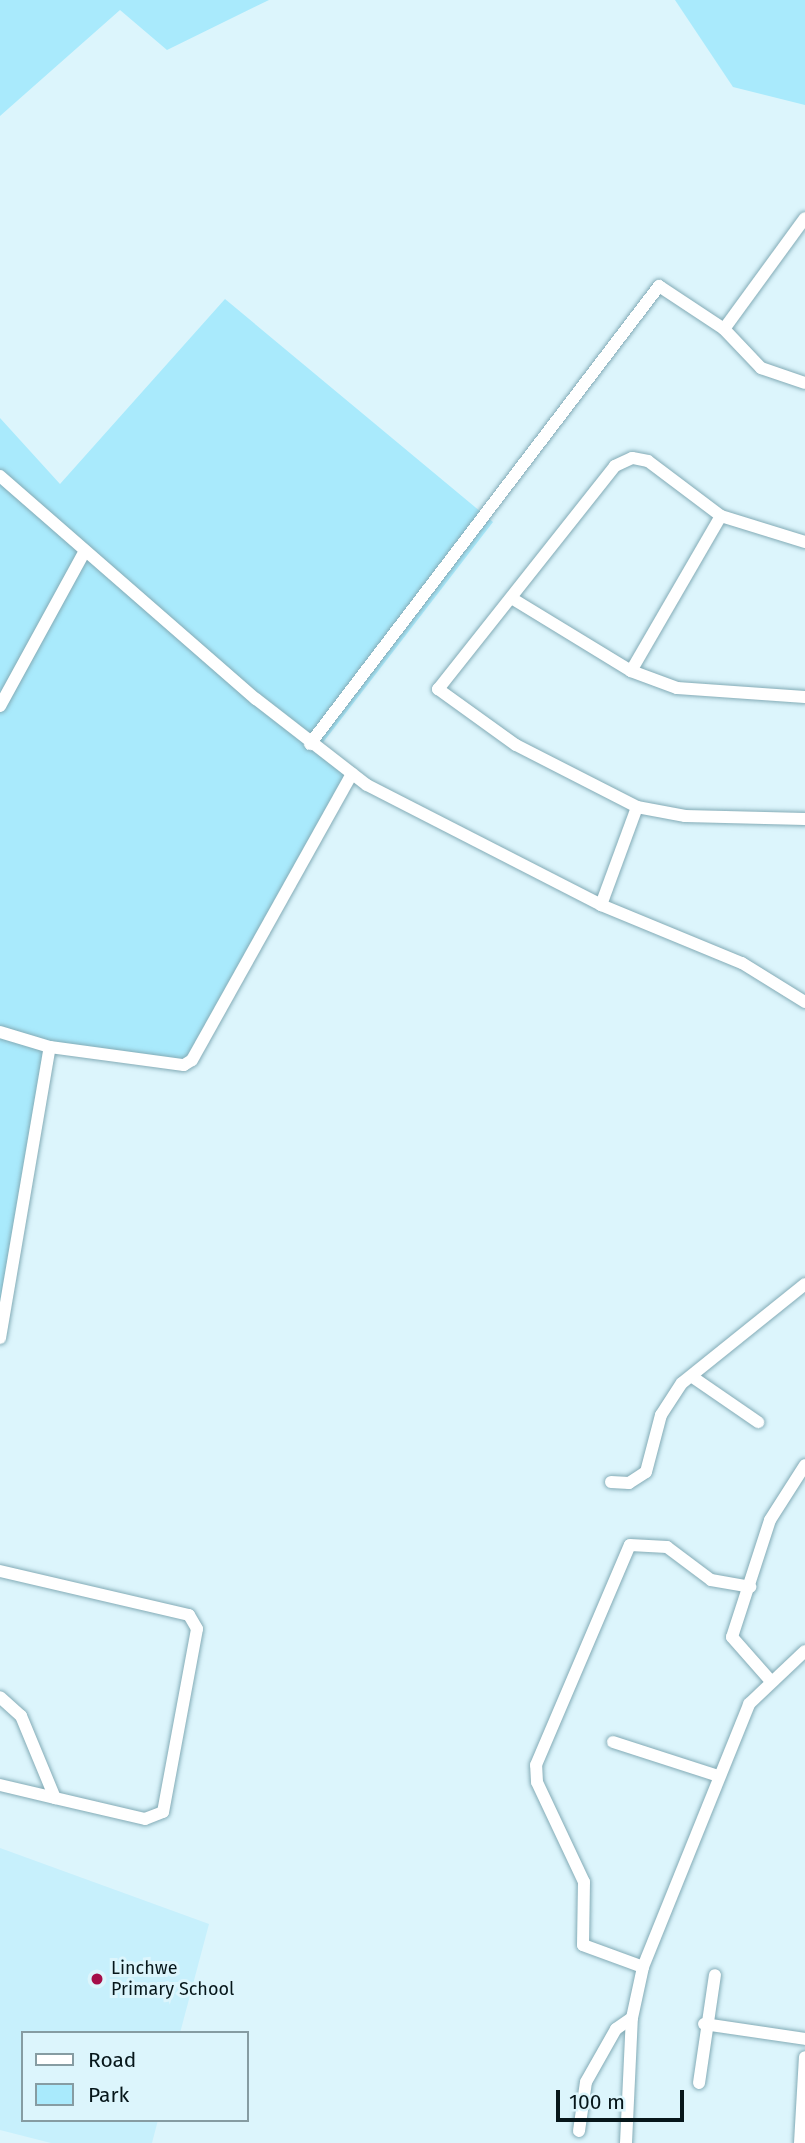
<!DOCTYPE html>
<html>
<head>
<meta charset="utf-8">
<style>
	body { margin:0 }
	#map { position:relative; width:805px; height:2143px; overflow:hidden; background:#dcf5fc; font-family:"Fira Sans",sans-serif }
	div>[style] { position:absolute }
	.built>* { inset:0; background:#c7f0fc }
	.green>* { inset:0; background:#a9eafc }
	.roads { filter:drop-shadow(0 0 2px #83abb6) drop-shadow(0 0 2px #83abb6) }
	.minor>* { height:12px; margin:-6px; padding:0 6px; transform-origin:6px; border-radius:6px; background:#fff }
	.dots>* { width:19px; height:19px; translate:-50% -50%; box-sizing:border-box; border:4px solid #dcf5fc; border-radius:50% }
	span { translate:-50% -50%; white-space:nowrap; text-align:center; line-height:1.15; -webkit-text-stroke:6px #dcf5fc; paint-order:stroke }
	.poi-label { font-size:18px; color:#06161a }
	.left { translate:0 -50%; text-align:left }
	.legend { position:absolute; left:21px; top:2031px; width:228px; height:91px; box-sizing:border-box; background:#dcf5fc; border:2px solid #869ca2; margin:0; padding:9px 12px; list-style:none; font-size:21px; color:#06161a }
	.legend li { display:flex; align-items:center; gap:14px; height:35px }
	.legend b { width:35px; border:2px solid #869ca2 }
	.scale { position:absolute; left:556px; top:2090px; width:128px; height:32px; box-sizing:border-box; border:4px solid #06161a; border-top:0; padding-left:9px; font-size:21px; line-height:24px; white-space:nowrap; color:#06161a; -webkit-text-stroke:5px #dcf5fc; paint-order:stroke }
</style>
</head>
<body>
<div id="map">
	<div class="built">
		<div style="clip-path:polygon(0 1848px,209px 1924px,180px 2033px,23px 2033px,23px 2120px,158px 2120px,152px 2143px,51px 2143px,0 2130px)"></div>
	</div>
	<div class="green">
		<div style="clip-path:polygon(0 0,269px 0,167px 50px,120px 10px,0 116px)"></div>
		<div style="clip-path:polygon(675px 0,805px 0,805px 105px,733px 87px)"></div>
		<div style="clip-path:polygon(225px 299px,493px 522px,318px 749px,352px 774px,192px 1060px,50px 1047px,0 1338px,0 418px,60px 484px)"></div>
	</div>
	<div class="roads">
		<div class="minor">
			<div style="left:724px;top:329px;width:137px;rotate:-53.9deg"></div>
			<div style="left:0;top:476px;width:340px;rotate:41.1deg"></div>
			<div style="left:256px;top:699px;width:140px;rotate:37.8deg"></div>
			<div style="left:367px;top:785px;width:263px;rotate:27.1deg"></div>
			<div style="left:601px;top:905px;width:152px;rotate:22.4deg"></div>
			<div style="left:742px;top:963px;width:74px;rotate:31.8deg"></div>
			<div style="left:805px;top:542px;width:88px;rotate:-162.8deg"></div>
			<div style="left:721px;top:516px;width:91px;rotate:-143deg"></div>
			<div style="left:648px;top:461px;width:16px;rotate:-169deg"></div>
			<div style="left:632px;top:458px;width:19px;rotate:155deg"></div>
			<div style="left:615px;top:466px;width:285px;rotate:128.4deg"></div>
			<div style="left:438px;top:689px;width:96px;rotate:35.7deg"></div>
			<div style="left:516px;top:745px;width:136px;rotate:27.1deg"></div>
			<div style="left:637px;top:807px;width:49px;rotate:10.6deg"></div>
			<div style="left:685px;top:816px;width:120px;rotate:1.4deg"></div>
			<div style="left:513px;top:599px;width:138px;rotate:31.4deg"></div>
			<div style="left:631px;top:671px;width:49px;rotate:20.3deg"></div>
			<div style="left:677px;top:688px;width:128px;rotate:4deg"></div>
			<div style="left:631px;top:671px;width:179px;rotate:-59.9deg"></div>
			<div style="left:0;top:706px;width:177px;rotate:-61.3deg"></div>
			<div style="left:310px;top:744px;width:576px;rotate:-52.69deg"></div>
			<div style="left:659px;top:286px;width:78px;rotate:33.5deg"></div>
			<div style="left:724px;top:329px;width:54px;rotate:46.5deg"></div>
			<div style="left:761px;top:368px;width:46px;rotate:18.8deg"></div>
			<div style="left:601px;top:905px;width:104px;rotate:-69.8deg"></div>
			<div style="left:0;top:1032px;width:52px;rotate:16.7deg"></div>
			<div style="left:50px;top:1047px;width:135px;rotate:7.7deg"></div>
			<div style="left:184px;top:1065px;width:9px;rotate:-32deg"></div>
			<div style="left:192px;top:1060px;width:328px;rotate:-60.8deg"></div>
			<div style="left:0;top:1338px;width:295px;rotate:-80.3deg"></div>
			<div style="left:694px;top:1378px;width:78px;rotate:34.5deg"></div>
			<div style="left:611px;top:1482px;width:18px;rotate:3deg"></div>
			<div style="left:629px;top:1483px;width:20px;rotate:-33deg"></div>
			<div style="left:646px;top:1472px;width:59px;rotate:-75.3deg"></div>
			<div style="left:661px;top:1415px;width:38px;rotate:-57deg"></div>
			<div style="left:682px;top:1383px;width:158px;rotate:-38.8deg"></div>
			<div style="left:0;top:1571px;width:194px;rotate:13.1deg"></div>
			<div style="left:189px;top:1615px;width:16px;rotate:60deg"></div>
			<div style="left:197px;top:1629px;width:186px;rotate:100.5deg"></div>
			<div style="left:163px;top:1812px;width:19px;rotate:159deg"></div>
			<div style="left:145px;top:1819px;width:92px;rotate:-166.9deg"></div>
			<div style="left:55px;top:1798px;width:89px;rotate:-112.5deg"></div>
			<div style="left:21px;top:1716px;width:28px;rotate:-138deg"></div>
			<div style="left:769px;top:1679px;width:56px;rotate:-131.4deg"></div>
			<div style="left:732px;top:1637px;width:123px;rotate:-72deg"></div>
			<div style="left:770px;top:1520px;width:65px;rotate:-57.5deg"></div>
			<div style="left:613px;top:1742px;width:110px;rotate:17.9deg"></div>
			<div style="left:0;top:1785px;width:57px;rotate:13.3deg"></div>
			<div style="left:643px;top:1967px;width:64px;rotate:-159.9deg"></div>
			<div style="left:583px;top:1945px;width:63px;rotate:-89.1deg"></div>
			<div style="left:584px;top:1882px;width:110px;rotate:-115.2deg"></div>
			<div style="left:537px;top:1782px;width:17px;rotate:-93deg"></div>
			<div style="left:536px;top:1765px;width:239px;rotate:-66.9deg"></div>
			<div style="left:630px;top:1545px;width:37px;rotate:3deg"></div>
			<div style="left:667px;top:1547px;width:55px;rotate:36.9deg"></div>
			<div style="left:711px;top:1580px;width:40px;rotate:10deg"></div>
			<div style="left:704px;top:2024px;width:102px;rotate:8.4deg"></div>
			<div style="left:699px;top:2083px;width:109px;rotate:-81.6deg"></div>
			<div style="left:579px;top:2131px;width:49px;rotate:-81.9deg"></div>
			<div style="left:586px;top:2082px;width:61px;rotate:-60.5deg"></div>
			<div style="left:616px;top:2029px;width:19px;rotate:-35deg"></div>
			<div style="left:626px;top:2143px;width:125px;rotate:-87.3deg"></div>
			<div style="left:632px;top:2018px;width:52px;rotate:-77.8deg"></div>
			<div style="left:643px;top:1967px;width:284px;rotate:-68deg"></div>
			<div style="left:749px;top:1704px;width:77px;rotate:-43.4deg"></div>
			<div style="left:800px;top:2143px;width:86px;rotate:-86.7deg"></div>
		</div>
	</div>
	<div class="dots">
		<div style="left:97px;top:1979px;background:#a50e48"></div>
	</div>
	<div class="poi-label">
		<span class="left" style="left:111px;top:1979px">Linchwe<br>Primary School</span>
	</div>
	<ul class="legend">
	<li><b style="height:9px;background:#fff"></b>Road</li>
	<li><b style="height:19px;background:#a9eafc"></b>Park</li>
	</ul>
	<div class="scale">100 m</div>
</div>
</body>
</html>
